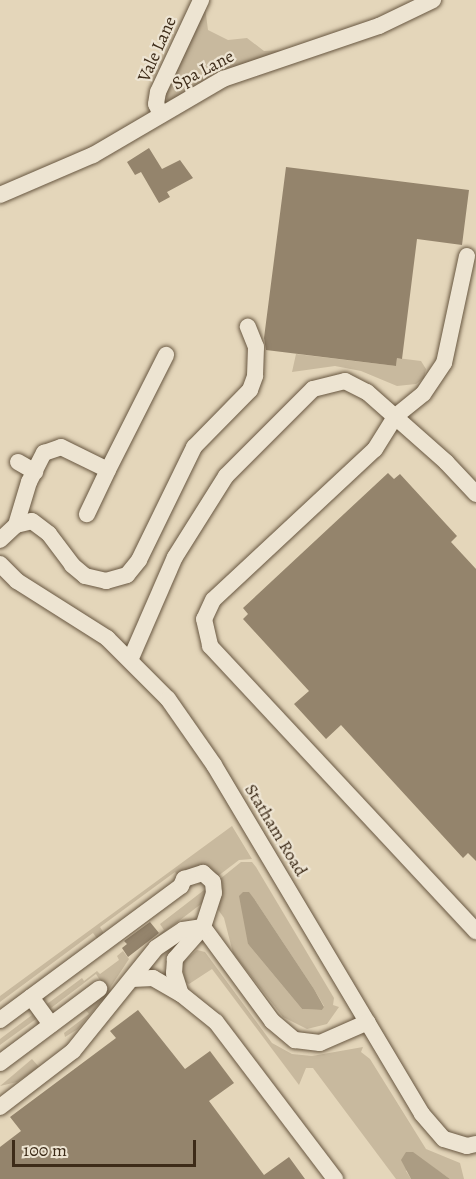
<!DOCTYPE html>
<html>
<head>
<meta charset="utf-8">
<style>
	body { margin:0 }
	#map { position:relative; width:476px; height:1179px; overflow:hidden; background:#e4d6ba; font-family:Alegreya,serif }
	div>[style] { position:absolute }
	.green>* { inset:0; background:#c8b99e }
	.water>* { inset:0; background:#ab9c83 }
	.building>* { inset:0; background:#94846c }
	.roads { filter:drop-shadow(0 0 2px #675640) drop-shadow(0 0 2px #675640) }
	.minor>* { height:16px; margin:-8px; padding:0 8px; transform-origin:8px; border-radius:8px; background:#ede4d2 }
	span { translate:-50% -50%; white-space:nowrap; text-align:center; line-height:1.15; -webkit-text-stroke:4.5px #ede4d2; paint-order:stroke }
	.street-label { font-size:18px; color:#3d2b18 }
	.scale { position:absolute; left:12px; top:1140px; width:184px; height:27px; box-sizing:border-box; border:3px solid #3d2b18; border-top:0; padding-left:8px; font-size:18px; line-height:21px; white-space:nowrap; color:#3d2b18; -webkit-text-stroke:4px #ede4d2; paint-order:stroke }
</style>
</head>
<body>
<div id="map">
	<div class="green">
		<div style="clip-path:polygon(205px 7px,208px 30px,228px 40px,247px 38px,264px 51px,286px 50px,168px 101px,165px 94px)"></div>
		<div style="clip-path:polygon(296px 354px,396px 366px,397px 358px,421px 361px,426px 369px,424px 378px,416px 384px,397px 386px,361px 371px,335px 366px,292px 372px)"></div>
		<div style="clip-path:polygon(232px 826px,252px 859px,239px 860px,218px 876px,180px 878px,175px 872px,100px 927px,105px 935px,98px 940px,93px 933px,0 1002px,0 996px)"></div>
		<div style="clip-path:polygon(evenodd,241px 862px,252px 862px,256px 867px,334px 998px,333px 1005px,339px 1007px,327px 1024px,307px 1029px,283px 1017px,233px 953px,224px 918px,217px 908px,220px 879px,241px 862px,255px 900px,314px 989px,324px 1006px,322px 1010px,302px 1009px,248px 944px,255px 900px)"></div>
		<div style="clip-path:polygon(208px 887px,205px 901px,150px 943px,164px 930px,160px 924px)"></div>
		<div style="clip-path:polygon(197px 950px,205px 952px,272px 1043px,292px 1054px,312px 1056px,363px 1047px,361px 1052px,370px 1059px,426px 1149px,460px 1163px,464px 1179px,450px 1179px,420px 1158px,406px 1171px,411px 1179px,396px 1179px,313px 1068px,306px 1068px,299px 1085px,212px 969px,189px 984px,185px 982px,182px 963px)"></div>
		<div style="clip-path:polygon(123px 951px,129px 959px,102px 1000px,78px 1029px,65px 1037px,64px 1033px,89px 1014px,83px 1007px,106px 990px,96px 974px,51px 1008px,53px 1016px,39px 999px,47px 1004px,82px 978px,84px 981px,97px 971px,100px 974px,119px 960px,117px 956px)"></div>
		<div style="clip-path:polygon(30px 1006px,43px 1023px,36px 1019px,0 1045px,0 1039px,32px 1015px)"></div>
		<div style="clip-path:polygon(32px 1059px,39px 1067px,17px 1082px,0 1086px)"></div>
	</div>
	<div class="water">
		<div style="clip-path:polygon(243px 892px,249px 892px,255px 900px,314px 989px,324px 1007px,322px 1010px,302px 1009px,248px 944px,239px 896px)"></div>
		<div style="clip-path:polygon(406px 1152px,413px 1152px,450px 1179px,411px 1179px,401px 1160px)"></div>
	</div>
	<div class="building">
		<div style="clip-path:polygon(149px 148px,162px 169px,180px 160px,193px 178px,167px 192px,170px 197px,159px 203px,141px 172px,135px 175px,127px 162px)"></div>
		<div style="clip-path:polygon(286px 167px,469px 190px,462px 245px,417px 239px,402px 359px,397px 358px,396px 366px,266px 350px,264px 338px)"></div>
		<div style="clip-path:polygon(388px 473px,394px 479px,400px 474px,457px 536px,451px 542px,476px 569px,476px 861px,468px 853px,463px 858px,341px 725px,326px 739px,294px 704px,309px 691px,243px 619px,248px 614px,243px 608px)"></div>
		<div style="clip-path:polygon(150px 922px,159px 933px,128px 957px,122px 948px,127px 944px,124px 941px)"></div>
		<div style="clip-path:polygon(138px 1010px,185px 1069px,210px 1051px,234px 1083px,209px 1101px,264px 1175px,289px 1157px,305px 1179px,0 1179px,0 1147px,21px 1131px,10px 1117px,116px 1038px,110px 1031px)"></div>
	</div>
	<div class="roads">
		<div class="minor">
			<div style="left:161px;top:115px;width:12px;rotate:-114deg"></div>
			<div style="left:156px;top:104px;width:12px;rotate:-81deg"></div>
			<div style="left:158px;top:92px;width:102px;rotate:-64.9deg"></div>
			<div style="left:0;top:195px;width:101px;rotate:-23.3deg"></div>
			<div style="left:93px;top:155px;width:151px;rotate:-30.3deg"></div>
			<div style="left:223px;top:79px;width:165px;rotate:-18.8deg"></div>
			<div style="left:379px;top:26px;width:60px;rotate:-25.7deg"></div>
			<div style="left:467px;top:256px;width:109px;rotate:102.1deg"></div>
			<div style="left:444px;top:363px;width:37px;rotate:124deg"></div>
			<div style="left:423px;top:394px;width:36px;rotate:141deg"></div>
			<div style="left:395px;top:417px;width:38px;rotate:122deg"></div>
			<div style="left:375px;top:449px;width:221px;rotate:137deg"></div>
			<div style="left:213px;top:600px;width:21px;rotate:115deg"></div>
			<div style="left:204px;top:619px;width:28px;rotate:77deg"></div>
			<div style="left:210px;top:646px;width:390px;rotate:47deg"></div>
			<div style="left:18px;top:462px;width:20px;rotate:30deg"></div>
			<div style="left:108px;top:470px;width:129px;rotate:-63.2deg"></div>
			<div style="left:16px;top:525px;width:45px;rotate:-73.2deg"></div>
			<div style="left:29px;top:482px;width:33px;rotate:-63deg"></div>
			<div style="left:44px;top:453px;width:18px;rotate:-19deg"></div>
			<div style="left:61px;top:447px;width:52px;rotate:26.1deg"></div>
			<div style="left:108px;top:470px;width:49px;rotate:115.5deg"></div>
			<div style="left:0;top:540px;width:22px;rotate:-43deg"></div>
			<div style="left:16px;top:525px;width:16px;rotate:-14deg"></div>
			<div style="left:32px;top:521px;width:21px;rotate:37deg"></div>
			<div style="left:49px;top:534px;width:39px;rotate:53deg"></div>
			<div style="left:72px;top:565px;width:17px;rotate:40deg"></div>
			<div style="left:85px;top:576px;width:22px;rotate:13deg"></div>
			<div style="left:106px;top:581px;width:22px;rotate:-16deg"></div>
			<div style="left:127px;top:575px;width:19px;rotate:-51deg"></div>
			<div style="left:139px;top:560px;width:126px;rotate:-64deg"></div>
			<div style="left:194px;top:447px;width:80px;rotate:-45.5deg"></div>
			<div style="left:250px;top:390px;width:15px;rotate:-70deg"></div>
			<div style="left:255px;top:376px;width:29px;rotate:-88deg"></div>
			<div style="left:256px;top:347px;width:22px;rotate:-112deg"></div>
			<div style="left:0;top:564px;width:24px;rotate:45deg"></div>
			<div style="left:17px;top:581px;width:107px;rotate:32.3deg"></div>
			<div style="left:107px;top:638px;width:86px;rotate:45deg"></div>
			<div style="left:168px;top:699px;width:80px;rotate:55.1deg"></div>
			<div style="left:214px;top:765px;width:406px;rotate:59.2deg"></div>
			<div style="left:422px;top:1114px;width:33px;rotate:49deg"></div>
			<div style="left:444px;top:1139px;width:24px;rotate:17deg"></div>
			<div style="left:467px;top:1146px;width:9px;rotate:-13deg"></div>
			<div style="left:131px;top:658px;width:110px;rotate:-66.5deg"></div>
			<div style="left:175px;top:557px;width:96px;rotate:-57.8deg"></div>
			<div style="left:226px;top:476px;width:123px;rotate:-45deg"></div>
			<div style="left:313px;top:389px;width:33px;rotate:-14deg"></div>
			<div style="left:345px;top:381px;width:25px;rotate:27deg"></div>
			<div style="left:367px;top:392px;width:106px;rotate:41.5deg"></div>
			<div style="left:446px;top:462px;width:44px;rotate:46.8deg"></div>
			<div style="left:203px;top:927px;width:117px;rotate:53.7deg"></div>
			<div style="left:272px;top:1021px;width:30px;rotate:40deg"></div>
			<div style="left:295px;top:1040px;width:25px;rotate:7deg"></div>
			<div style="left:320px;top:1043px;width:52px;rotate:-23.6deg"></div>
			<div style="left:132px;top:979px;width:21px;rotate:-3deg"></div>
			<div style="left:153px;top:978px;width:32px;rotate:30deg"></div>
			<div style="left:181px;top:994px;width:45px;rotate:38.7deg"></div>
			<div style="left:216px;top:1022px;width:197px;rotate:52.8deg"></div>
			<div style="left:31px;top:997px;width:34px;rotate:54deg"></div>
			<div style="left:0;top:1020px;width:225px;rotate:-36.5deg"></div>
			<div style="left:181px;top:886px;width:8px;rotate:-67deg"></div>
			<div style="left:184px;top:879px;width:20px;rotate:-18deg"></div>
			<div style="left:203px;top:873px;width:13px;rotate:42deg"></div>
			<div style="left:213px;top:882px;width:11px;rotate:85deg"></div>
			<div style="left:214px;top:893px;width:36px;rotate:108deg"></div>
			<div style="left:203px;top:927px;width:43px;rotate:131.2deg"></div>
			<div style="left:175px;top:959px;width:14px;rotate:94deg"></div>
			<div style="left:174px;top:973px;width:22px;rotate:72deg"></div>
			<div style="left:0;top:1063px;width:124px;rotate:-36.8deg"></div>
			<div style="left:0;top:1107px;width:92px;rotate:-37.5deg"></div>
			<div style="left:73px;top:1051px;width:132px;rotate:-51.1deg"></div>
			<div style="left:156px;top:948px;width:32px;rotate:-34deg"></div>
			<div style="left:183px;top:930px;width:20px;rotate:-9deg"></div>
		</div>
	</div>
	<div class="street-label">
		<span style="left:157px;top:49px;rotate:-66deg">Vale Lane</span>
		<span style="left:203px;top:70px;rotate:-27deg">Spa Lane</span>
		<span style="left:276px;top:830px;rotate:59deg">Statham Road</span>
	</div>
	<div class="scale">100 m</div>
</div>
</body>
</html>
